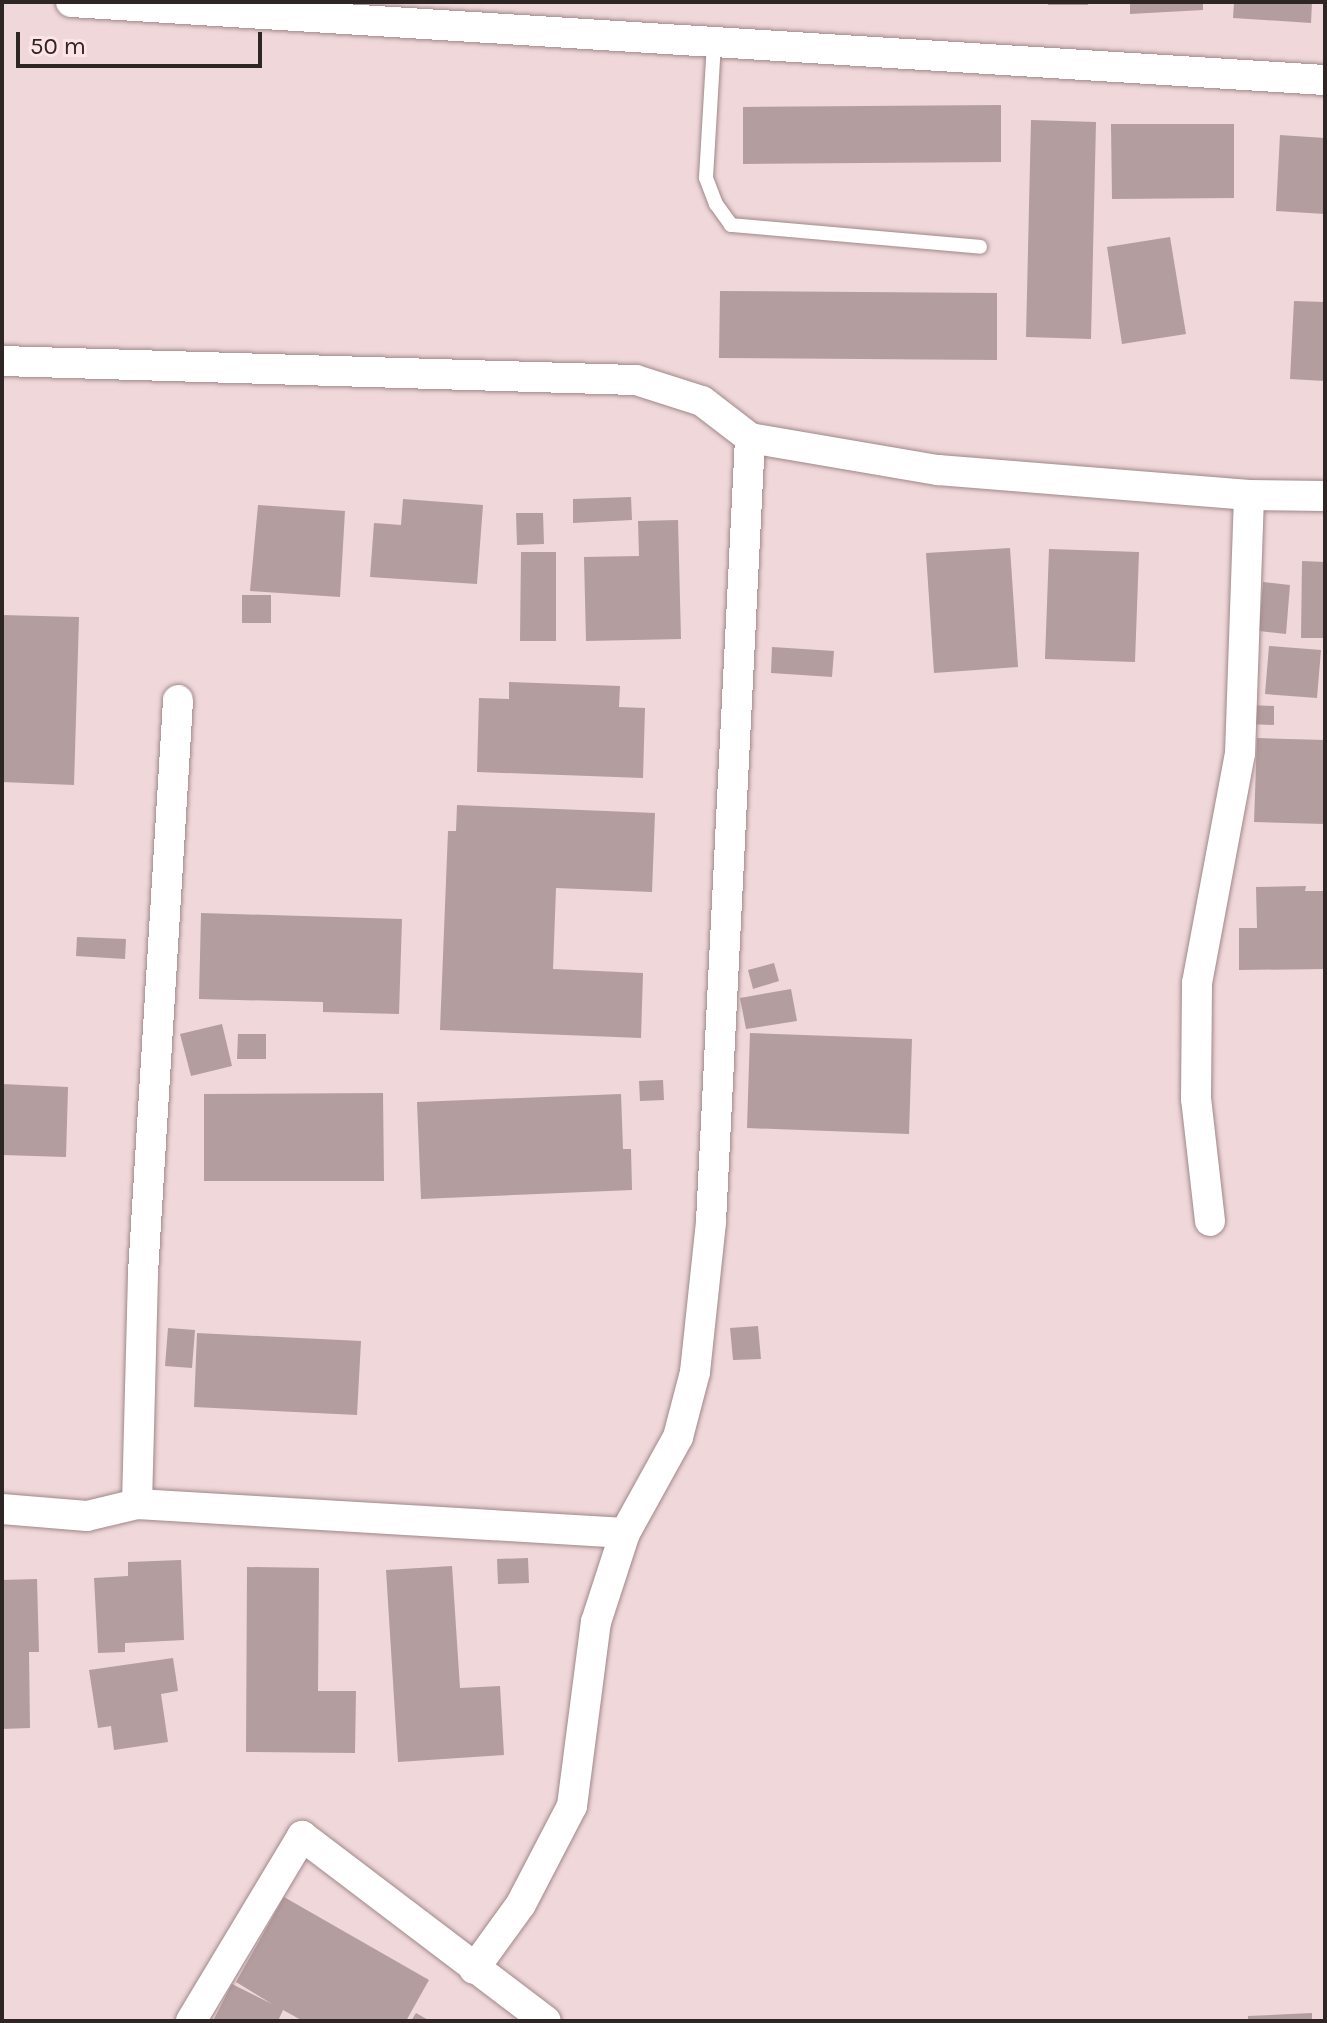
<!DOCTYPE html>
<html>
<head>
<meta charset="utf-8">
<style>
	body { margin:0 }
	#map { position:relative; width:1327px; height:2023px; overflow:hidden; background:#f0d7d9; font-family:Karla,sans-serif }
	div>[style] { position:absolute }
	.building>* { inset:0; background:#b49d9f }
	.roads { filter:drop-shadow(0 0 2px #9f888a) drop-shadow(0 0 2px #9f888a) }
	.service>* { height:14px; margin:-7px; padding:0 7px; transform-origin:7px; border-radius:7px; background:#fff }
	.minor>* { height:30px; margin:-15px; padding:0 15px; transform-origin:15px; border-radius:15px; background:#fff }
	span { translate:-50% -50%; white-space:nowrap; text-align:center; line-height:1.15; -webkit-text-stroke:8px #fee4e6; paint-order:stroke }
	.frame { position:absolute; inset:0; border:4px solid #2e2525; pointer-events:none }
	.scale { position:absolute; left:16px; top:32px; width:246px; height:36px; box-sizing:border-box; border:4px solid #2e2525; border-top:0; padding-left:10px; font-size:24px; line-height:28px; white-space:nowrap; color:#2e2525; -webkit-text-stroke:6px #fee4e6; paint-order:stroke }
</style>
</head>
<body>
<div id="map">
	<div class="building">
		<div style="clip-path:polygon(1048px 2px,1088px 2px,1088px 5px,1048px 5px)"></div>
		<div style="clip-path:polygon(1130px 2px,1203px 2px,1203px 10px,1130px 14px)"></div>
		<div style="clip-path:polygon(1234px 2px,1312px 2px,1311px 23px,1233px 18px)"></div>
		<div style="clip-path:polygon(1001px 105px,1001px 162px,743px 164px,743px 107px)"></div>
		<div style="clip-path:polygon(1031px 120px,1096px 122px,1091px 339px,1026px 337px)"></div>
		<div style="clip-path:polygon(1111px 124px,1234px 124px,1234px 198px,1112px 199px)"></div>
		<div style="clip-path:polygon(1280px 135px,1325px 138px,1325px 214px,1276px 211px)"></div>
		<div style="clip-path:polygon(1170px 237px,1186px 334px,1122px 344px,1107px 247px)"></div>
		<div style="clip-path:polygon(720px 291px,997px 293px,997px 360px,719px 358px)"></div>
		<div style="clip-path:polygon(1294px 301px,1325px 302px,1325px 381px,1290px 379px)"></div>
		<div style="clip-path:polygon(631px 497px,632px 520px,573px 523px,573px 499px)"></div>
		<div style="clip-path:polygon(403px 499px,483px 505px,477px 584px,370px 577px,374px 523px,401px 525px)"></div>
		<div style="clip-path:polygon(258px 505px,345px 511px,340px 597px,250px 591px)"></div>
		<div style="clip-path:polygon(516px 513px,543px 513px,544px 544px,517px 545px)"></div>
		<div style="clip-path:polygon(678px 520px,681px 639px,586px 641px,584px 557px,639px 556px,638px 521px)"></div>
		<div style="clip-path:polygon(1010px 548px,1018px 667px,934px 673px,926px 553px)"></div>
		<div style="clip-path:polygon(1049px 549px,1139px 552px,1135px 662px,1045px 659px)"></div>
		<div style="clip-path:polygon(521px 552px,556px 552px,556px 641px,520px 641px)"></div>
		<div style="clip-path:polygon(1302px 561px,1325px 562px,1325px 638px,1301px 638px)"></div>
		<div style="clip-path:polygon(1263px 582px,1290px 585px,1286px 634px,1259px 631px)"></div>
		<div style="clip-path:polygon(242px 595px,271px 595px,271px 623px,242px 623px)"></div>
		<div style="clip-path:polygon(2px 615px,79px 617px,74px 785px,2px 782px)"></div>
		<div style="clip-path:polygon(1269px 646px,1321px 650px,1317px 698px,1265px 694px)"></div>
		<div style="clip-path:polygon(772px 647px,834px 651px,832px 677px,771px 673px)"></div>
		<div style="clip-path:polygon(509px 682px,620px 686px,619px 707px,645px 708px,643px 778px,477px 772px,479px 698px,509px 699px)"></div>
		<div style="clip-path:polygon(1249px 705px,1274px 706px,1274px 725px,1248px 724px)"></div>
		<div style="clip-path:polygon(1257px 738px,1325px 740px,1325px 824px,1254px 822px)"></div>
		<div style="clip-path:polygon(457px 805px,655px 813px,652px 892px,556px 888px,553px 969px,643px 973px,641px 1038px,440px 1030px,448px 831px,456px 831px)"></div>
		<div style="clip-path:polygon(1306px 886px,1305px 891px,1325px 891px,1325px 969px,1239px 970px,1239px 928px,1257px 928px,1256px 887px)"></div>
		<div style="clip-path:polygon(201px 913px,402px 919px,399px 1014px,323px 1012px,323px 1002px,199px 999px)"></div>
		<div style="clip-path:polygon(77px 937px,126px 939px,125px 959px,76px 956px)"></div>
		<div style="clip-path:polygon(774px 963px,779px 981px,753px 989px,748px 970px)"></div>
		<div style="clip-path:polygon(791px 989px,797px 1021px,746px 1029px,740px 998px)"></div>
		<div style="clip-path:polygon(222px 1024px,232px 1066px,191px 1076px,180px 1034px)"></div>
		<div style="clip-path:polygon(750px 1033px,912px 1039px,909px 1134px,747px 1128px)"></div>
		<div style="clip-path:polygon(238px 1034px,266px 1034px,266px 1059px,237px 1059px)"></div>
		<div style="clip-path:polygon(663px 1080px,664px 1100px,640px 1101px,639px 1081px)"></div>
		<div style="clip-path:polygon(2px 1084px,68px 1087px,66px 1157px,2px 1155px)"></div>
		<div style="clip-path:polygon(383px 1093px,384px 1181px,204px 1181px,204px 1094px)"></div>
		<div style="clip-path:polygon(621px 1094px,623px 1149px,631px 1149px,632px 1190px,421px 1199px,417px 1102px)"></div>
		<div style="clip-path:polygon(758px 1326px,761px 1359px,733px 1360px,730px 1328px)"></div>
		<div style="clip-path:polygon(168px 1328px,195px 1330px,192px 1368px,165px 1366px)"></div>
		<div style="clip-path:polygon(197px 1333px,361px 1341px,357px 1415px,194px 1407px)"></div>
		<div style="clip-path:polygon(528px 1558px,529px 1583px,498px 1584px,497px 1559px)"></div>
		<div style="clip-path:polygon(181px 1560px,184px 1640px,125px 1643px,125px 1652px,98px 1653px,94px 1578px,128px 1576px,128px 1562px)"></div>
		<div style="clip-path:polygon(452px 1566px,460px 1688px,500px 1686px,504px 1755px,398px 1762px,386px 1570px)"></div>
		<div style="clip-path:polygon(247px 1567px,319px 1568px,318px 1691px,356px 1691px,355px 1753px,246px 1752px)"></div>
		<div style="clip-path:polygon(37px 1579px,39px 1652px,29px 1652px,30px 1728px,2px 1729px,2px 1580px)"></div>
		<div style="clip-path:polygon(173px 1658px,178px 1691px,161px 1694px,168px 1742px,114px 1750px,111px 1726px,98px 1728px,89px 1670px)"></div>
		<div style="clip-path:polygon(284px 1897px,429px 1980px,406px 2021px,303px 2021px,283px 2010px,278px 2021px,213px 2021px,232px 1984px,272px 2004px,236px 1982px)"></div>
		<div style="clip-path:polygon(416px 2013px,430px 2021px,411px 2021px)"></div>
		<div style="clip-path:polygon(1312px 2013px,1312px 2021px,1248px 2021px,1248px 2016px)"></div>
	</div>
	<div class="roads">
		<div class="service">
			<div style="left:714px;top:43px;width:135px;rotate:93.4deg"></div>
			<div style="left:706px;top:178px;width:28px;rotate:69deg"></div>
			<div style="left:716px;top:204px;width:26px;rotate:54deg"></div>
			<div style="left:731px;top:225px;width:250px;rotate:5deg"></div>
		</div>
		<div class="minor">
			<div style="left:71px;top:2px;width:1256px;rotate:3.56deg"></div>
			<div style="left:2px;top:361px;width:634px;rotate:1.72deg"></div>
			<div style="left:636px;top:380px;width:69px;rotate:17.7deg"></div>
			<div style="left:702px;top:401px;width:61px;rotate:37.6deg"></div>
			<div style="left:750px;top:438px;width:191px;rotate:9.7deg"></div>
			<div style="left:938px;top:470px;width:312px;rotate:4.6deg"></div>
			<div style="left:1249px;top:495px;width:76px;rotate:0.8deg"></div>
			<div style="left:1210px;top:1221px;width:123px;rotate:-96.5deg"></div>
			<div style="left:1196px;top:1099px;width:116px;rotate:-89.5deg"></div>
			<div style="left:1197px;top:983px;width:233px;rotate:-79.4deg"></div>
			<div style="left:1240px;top:754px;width:259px;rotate:-88deg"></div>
			<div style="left:137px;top:1504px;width:489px;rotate:3.4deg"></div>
			<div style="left:2px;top:1509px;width:85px;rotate:4.7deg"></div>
			<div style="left:87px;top:1516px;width:51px;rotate:-13.5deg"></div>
			<div style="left:137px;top:1504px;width:231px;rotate:-88.5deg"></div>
			<div style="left:143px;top:1273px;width:574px;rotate:-86.5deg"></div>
			<div style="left:474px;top:1969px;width:80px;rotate:-54.1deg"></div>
			<div style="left:521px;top:1904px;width:110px;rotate:-62.5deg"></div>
			<div style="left:572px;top:1806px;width:186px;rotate:-82.6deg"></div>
			<div style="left:596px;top:1622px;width:94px;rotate:-72deg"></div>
			<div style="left:625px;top:1533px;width:110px;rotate:-61.1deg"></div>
			<div style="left:678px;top:1437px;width:67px;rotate:-75.3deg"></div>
			<div style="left:695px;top:1372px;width:151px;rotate:-83.9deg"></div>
			<div style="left:711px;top:1222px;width:785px;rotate:-87.15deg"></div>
			<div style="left:191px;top:2021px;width:216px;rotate:-59deg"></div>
			<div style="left:302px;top:1836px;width:306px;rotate:37.2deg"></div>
		</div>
	</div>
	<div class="frame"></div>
	<div class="scale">50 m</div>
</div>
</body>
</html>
